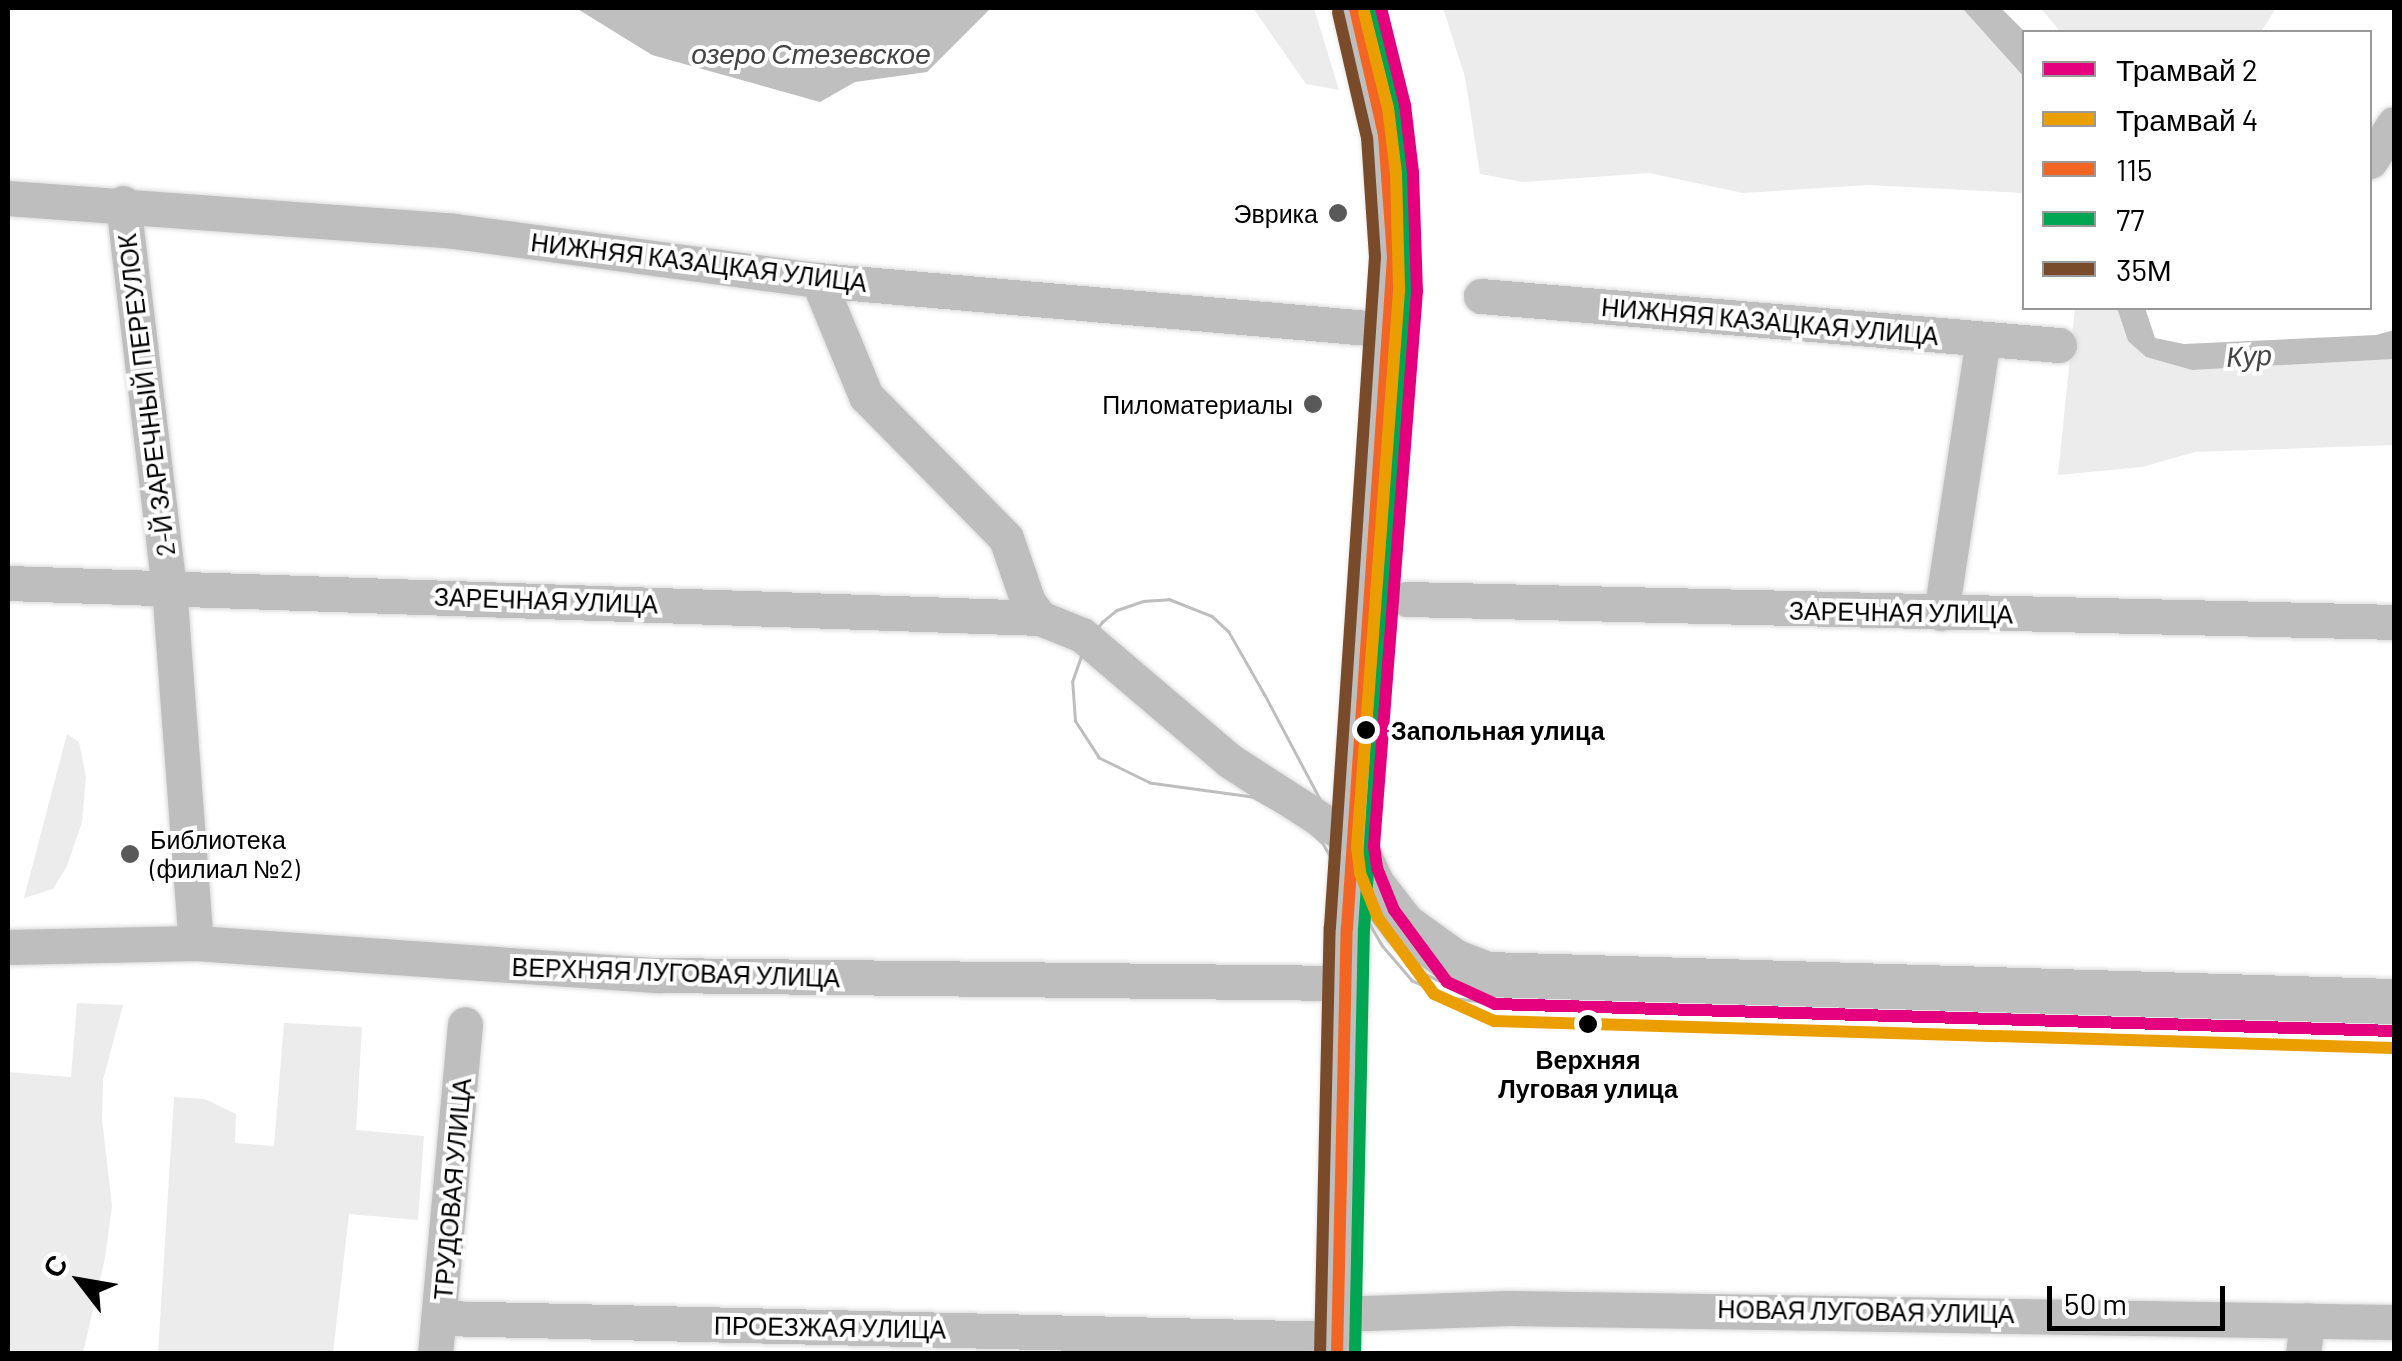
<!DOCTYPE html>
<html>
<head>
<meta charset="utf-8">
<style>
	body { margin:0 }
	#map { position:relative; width:2402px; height:1361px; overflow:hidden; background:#fff; font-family:Barlow,sans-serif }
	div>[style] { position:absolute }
	.green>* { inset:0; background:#ececec }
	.water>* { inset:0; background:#bfbfbf }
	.roads { filter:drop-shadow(0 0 2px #dbdbdb) drop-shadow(0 0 2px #dbdbdb) }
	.minor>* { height:35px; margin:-17.5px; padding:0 17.5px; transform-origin:17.5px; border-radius:17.5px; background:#bebebe }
	.major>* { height:45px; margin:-22.5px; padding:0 22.5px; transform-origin:22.5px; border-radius:22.5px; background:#bebebe }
	.tram>* { height:2.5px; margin:-1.25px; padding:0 1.25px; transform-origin:1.25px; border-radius:1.25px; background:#bebebe }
	.bus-1>* { height:12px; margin:-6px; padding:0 6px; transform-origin:6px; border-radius:6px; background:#f26522 }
	.bus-2>* { height:12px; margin:-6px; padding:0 6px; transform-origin:6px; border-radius:6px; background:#00a651 }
	.bus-3>* { height:12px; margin:-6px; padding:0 6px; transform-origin:6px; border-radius:6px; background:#7a4b2a }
	.tram-1>* { height:12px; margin:-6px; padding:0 6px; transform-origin:6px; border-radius:6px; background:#e5007d }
	.tram-2>* { height:12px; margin:-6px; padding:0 6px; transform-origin:6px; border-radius:6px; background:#eb9e00 }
	.dots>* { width:28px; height:28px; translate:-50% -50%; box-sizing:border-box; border:5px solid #fff; border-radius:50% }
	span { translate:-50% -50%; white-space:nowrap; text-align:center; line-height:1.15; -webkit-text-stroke:8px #fff; paint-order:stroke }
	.poi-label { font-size:25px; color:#000 }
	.right { translate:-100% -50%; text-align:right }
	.left { translate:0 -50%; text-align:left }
	.street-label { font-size:25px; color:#000 }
	.stop-label { font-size:25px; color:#000; font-weight:700 }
	.water-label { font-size:28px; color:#444; font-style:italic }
	.frame { position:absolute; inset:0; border:10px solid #000; pointer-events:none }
	.legend { position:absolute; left:2022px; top:30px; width:350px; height:280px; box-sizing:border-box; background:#fff; border:2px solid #999; margin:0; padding:12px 18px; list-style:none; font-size:30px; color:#000 }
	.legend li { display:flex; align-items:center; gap:20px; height:50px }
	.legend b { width:50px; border:2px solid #999 }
	.north { position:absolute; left:30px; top:1231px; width:100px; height:100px; -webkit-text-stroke:8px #fff; paint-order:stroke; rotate:301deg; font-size:28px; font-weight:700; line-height:40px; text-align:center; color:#000 }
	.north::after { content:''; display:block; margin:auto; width:35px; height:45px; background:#000; clip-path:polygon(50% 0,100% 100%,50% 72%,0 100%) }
	.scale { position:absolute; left:2047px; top:1286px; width:178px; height:45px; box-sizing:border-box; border:5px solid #000; border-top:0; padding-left:12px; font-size:30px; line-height:35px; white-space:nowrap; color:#000; -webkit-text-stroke:8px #fff; paint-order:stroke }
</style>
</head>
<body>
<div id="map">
	<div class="green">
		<div style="clip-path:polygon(1253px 8px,1314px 8px,1339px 90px,1306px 84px)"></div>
		<div style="clip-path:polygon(1443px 8px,1962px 8px,2024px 77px,2024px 193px,1869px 185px,1743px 193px,1649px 173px,1523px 182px,1480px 174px,1465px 77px)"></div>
		<div style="clip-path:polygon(2040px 8px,2276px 8px,2261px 32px,2061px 32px)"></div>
		<div style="clip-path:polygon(2075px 308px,2117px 308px,2128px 341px,2146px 357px,2192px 370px,2394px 359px,2394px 445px,2195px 452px,2142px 467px,2058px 475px)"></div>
		<div style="clip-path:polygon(67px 734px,79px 742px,86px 776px,82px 822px,67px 866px,53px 889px,24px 898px)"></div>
		<div style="clip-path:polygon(77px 1003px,123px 1005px,103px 1080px,102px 1119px,112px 1206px,105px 1258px,83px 1353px,8px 1353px,8px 1072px,71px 1077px)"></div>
		<div style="clip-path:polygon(284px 1023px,362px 1027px,356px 1130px,424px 1136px,418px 1220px,349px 1214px,333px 1353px,158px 1353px,174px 1097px,205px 1099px,236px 1114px,235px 1143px,274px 1146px)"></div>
	</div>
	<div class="water">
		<div style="clip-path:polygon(576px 8px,991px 8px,927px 72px,855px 82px,820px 102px,652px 55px)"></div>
		<div style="clip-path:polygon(1962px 8px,2001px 8px,2025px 32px,2024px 77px)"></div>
		<div style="clip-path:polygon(2117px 308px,2145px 308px,2155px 338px,2184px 344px,2376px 335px,2394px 330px,2394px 359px,2192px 370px,2146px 357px,2128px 341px)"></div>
	</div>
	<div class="roads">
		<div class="minor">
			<div style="left:2370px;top:161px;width:44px;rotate:-57deg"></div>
			<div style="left:8px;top:198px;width:447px;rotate:4.2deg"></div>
			<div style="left:454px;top:231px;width:367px;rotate:7.7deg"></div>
			<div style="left:818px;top:280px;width:575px;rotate:4.99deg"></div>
			<div style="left:123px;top:203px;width:387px;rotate:83.2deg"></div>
			<div style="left:169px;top:587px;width:357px;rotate:85.7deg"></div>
			<div style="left:818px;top:280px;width:126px;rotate:67.5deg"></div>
			<div style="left:866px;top:396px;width:199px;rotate:45.4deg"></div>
			<div style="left:1006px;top:538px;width:68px;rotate:71deg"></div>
			<div style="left:1028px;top:602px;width:20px;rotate:53deg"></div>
			<div style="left:1481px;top:296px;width:580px;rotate:4.85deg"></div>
			<div style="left:8px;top:583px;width:1033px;rotate:1.94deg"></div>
			<div style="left:1040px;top:618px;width:45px;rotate:22deg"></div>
			<div style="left:1082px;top:635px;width:194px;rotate:40.4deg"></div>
			<div style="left:1230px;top:761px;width:144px;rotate:32.8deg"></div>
			<div style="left:1407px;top:599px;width:987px;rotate:1.33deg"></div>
			<div style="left:1941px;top:613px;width:277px;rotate:-81.3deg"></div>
			<div style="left:8px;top:947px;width:188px;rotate:-1.2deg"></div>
			<div style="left:196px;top:943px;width:464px;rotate:4deg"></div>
			<div style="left:659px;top:975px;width:686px;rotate:0.67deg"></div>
			<div style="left:1338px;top:1314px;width:171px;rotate:-2deg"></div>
			<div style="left:1509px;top:1308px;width:885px;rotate:0.91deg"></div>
			<div style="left:441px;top:1318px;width:897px;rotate:1.34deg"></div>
			<div style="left:435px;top:1354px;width:331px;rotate:-84.8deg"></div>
			<div style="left:2303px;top:1354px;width:34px;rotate:-83deg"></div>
		</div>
		<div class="major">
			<div style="left:1353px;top:843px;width:46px;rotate:65.7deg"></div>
			<div style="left:1372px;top:885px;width:51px;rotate:52.2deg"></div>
			<div style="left:1403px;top:925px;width:62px;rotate:35.8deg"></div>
			<div style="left:1453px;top:961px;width:36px;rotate:21deg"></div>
			<div style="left:1487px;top:974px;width:907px;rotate:1.71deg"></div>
			<div style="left:1337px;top:1354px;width:426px;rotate:-88.7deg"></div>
			<div style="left:1347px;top:928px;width:673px;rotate:-86.08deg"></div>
			<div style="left:1393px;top:257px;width:122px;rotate:-94.2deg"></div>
			<div style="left:1384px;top:135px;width:130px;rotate:-102.9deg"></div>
		</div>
	</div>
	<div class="tram">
		<div style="left:1495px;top:1004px;width:44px;rotate:-172.2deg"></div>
		<div style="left:1451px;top:998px;width:43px;rotate:-156.4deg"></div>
		<div style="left:1412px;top:981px;width:46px;rotate:-130.6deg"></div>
		<div style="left:1382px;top:946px;width:119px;rotate:-120.2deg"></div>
		<div style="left:1322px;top:843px;width:28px;rotate:-138deg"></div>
		<div style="left:1301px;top:824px;width:56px;rotate:-151.1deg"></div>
		<div style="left:1252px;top:797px;width:103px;rotate:-172.2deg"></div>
		<div style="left:1150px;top:783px;width:57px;rotate:-153.9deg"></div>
		<div style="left:1099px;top:758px;width:44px;rotate:-123deg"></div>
		<div style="left:1075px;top:721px;width:39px;rotate:-94deg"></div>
		<div style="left:1072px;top:682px;width:42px;rotate:-70.7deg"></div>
		<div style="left:1086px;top:642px;width:26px;rotate:-51deg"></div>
		<div style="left:1102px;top:622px;width:19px;rotate:-39deg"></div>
		<div style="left:1117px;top:610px;width:28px;rotate:-19deg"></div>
		<div style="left:1143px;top:601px;width:26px;rotate:-4deg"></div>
		<div style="left:1169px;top:599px;width:46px;rotate:21.6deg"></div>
		<div style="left:1212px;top:616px;width:23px;rotate:43deg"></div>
		<div style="left:1229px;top:632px;width:73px;rotate:60.3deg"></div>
		<div style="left:1265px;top:695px;width:284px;rotate:62.1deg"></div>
		<div style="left:1398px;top:946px;width:35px;rotate:47deg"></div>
		<div style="left:1422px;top:972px;width:18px;rotate:27deg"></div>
		<div style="left:1438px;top:980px;width:59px;rotate:11.7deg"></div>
	</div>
	<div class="bus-1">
		<div style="left:1337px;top:1354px;width:426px;rotate:-88.7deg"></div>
		<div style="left:1347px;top:928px;width:673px;rotate:-86.08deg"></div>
		<div style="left:1393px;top:257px;width:122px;rotate:-94.2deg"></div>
		<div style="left:1384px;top:135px;width:130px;rotate:-102.9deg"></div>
	</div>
	<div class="bus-2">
		<div style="left:1355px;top:1354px;width:425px;rotate:-88.8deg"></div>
		<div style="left:1364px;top:929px;width:673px;rotate:-86.08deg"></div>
		<div style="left:1410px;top:258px;width:126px;rotate:-94.1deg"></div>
		<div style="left:1401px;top:132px;width:127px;rotate:-102.7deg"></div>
	</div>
	<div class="bus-3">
		<div style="left:1320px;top:1354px;width:427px;rotate:-88.7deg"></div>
		<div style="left:1330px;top:927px;width:672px;rotate:-86.16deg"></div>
		<div style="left:1375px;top:257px;width:119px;rotate:-93.8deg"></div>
		<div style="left:1367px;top:138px;width:129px;rotate:-103deg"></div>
	</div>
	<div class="tram-1">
		<div style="left:1381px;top:8px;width:100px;rotate:76.1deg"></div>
		<div style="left:1405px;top:105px;width:67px;rotate:83.2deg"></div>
		<div style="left:1413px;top:172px;width:119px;rotate:88.1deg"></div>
		<div style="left:1417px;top:291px;width:557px;rotate:94.43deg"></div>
		<div style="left:1374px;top:846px;width:22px;rotate:82deg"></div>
		<div style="left:1377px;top:868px;width:45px;rotate:68deg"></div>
		<div style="left:1394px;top:910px;width:89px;rotate:53.6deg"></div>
		<div style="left:1447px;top:982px;width:53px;rotate:24.6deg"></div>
		<div style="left:1495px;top:1004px;width:899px;rotate:1.72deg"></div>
	</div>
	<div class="tram-2">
		<div style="left:1364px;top:12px;width:99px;rotate:76deg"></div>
		<div style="left:1388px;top:108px;width:65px;rotate:83deg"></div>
		<div style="left:1396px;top:173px;width:118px;rotate:88.5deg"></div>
		<div style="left:1399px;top:291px;width:558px;rotate:94.32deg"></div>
		<div style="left:1357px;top:847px;width:26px;rotate:83deg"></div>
		<div style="left:1360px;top:873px;width:48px;rotate:68.2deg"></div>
		<div style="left:1378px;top:918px;width:94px;rotate:53.6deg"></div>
		<div style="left:1434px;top:994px;width:66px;rotate:24.2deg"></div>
		<div style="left:1494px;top:1021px;width:899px;rotate:1.72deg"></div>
	</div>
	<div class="dots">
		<div style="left:1338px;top:213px;background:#595959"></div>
		<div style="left:1313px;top:404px;background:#595959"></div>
		<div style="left:1366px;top:730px;background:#000"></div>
		<div style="left:130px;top:854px;background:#595959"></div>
		<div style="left:1588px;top:1024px;background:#000"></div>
	</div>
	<div class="poi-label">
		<span class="right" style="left:1318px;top:213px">Эврика</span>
		<span class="right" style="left:1293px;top:404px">Пиломатериалы</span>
		<span class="left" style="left:150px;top:854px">Библиотека<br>(филиал №2)</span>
	</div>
	<div class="street-label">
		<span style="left:699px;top:262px;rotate:7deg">НИЖНЯЯ КАЗАЦКАЯ УЛИЦА</span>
		<span style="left:1770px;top:321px;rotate:5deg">НИЖНЯЯ КАЗАЦКАЯ УЛИЦА</span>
		<span style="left:146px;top:395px;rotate:-97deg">2-Й ЗАРЕЧНЫЙ ПЕРЕУЛОК</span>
		<span style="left:546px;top:600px;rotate:2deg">ЗАРЕЧНАЯ УЛИЦА</span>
		<span style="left:1901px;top:612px;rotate:1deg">ЗАРЕЧНАЯ УЛИЦА</span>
		<span style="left:676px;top:972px;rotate:2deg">ВЕРХНЯЯ ЛУГОВАЯ УЛИЦА</span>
		<span style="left:452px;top:1189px;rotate:-85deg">ТРУДОВАЯ УЛИЦА</span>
		<span style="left:1866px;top:1311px;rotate:1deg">НОВАЯ ЛУГОВАЯ УЛИЦА</span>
		<span style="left:830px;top:1327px;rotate:1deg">ПРОЕЗЖАЯ УЛИЦА</span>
	</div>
	<div class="stop-label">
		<span class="left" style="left:1391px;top:730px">Запольная улица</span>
		<span style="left:1588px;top:1074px">Верхняя<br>Луговая улица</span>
	</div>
	<div class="water-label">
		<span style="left:811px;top:53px">озеро Стезевское</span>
		<span style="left:2249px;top:355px;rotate:-3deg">Кур</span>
	</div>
	<div class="frame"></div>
	<ul class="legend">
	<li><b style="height:12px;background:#e5007d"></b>Трамвай 2</li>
	<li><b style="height:12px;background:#eb9e00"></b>Трамвай 4</li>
	<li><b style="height:12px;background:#f26522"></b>115</li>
	<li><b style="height:12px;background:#00a651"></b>77</li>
	<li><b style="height:12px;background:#7a4b2a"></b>35М</li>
	</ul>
	<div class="north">С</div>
	<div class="scale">50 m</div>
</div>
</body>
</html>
